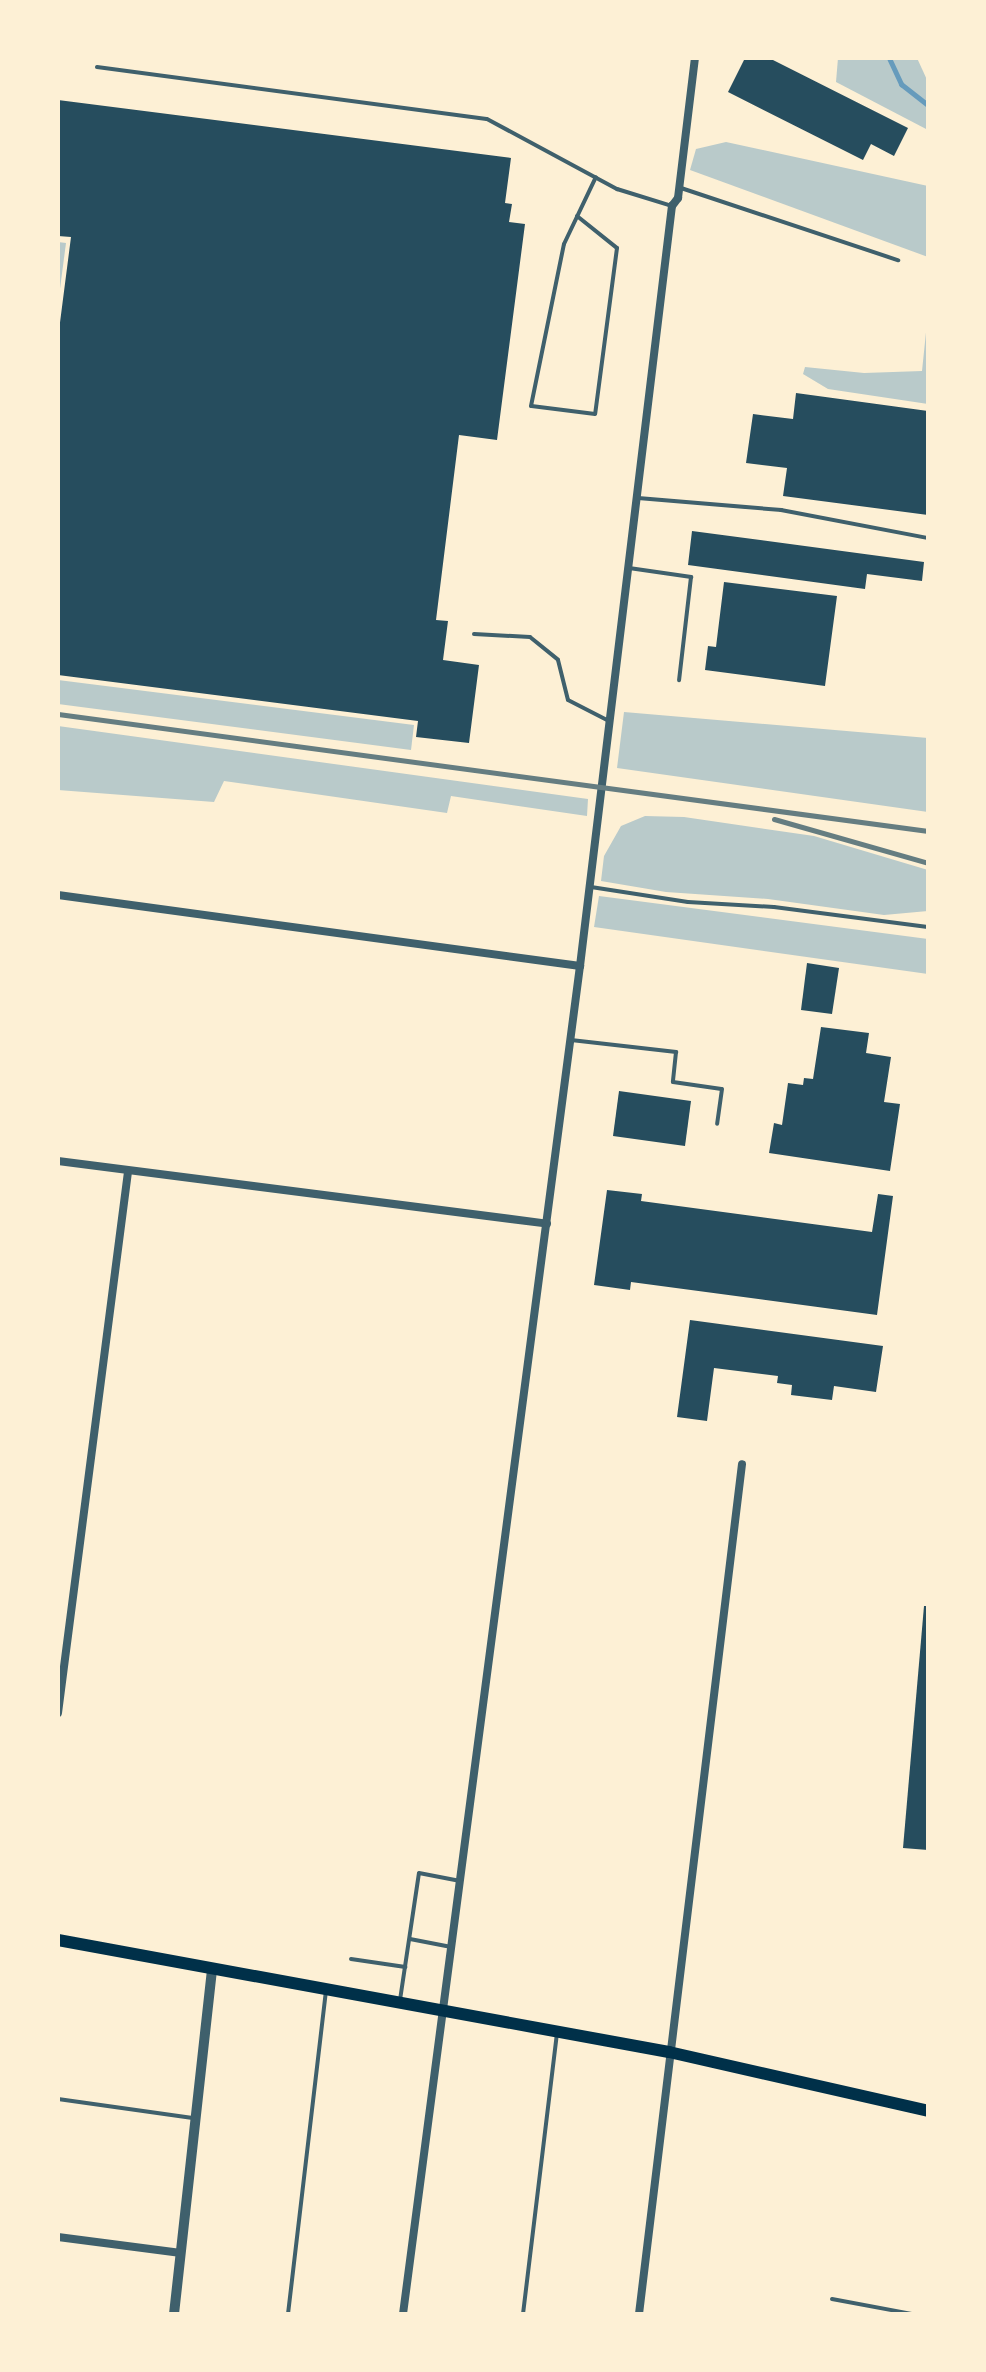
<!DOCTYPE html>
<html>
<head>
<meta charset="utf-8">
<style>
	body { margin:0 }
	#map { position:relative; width:986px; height:2372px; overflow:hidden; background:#fdf0d5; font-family:Lora,serif }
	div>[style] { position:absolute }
	.green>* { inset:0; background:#b9caca }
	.stream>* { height:5px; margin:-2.5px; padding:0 2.5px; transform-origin:2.5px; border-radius:2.5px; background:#669bbc }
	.building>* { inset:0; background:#264d5e }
	.service>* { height:4px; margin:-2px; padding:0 2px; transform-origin:2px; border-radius:2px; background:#3f606c }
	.minor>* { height:8px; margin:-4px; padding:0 4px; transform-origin:4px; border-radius:4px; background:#3f606c }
	.tertiary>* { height:10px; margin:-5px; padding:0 5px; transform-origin:5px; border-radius:5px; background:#3f606c }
	.primary>* { height:12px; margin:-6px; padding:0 6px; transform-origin:6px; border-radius:6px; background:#003049 }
	.rail>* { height:5px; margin:-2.5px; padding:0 2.5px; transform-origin:2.5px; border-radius:2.5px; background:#657d81 }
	span { translate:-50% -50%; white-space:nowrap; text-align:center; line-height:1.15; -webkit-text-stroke:6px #fdf0d5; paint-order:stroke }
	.frame { position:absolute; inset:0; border:60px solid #fdf0d5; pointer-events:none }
</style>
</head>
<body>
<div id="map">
	<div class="green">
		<div style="clip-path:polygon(838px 58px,917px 58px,928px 82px,928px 130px,836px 82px)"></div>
		<div style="clip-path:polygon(726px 142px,928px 186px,928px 257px,690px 170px,696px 149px)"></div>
		<div style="clip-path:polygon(58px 242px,66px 243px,58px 304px)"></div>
		<div style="clip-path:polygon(928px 313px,928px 404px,828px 389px,803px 374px,805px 367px,864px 373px,922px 371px)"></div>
		<div style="clip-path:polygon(58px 680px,414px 725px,411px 750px,58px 704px)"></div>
		<div style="clip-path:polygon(624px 712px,928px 738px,928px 812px,617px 768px)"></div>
		<div style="clip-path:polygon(58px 726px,588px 799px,587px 816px,451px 796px,447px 813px,224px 781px,214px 802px,58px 790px)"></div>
		<div style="clip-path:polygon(645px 816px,684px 817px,814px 836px,928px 870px,928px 911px,884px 915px,768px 899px,666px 892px,601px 881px,604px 856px,621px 826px)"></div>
		<div style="clip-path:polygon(599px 896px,928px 939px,928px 974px,594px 927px)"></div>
	</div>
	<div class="stream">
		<div style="left:889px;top:58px;width:29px;rotate:65deg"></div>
		<div style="left:901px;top:84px;width:34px;rotate:38deg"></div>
	</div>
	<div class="building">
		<div style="clip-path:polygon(745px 58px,769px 58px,908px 128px,894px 156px,871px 144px,863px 160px,728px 92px)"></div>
		<div style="clip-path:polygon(58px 100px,511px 158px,505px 203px,512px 204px,509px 222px,525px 224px,497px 440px,459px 435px,436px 620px,448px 621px,443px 660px,479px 665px,469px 743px,416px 737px,418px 721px,58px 675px,58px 338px,71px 237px,58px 236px)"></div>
		<div style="clip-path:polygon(796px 393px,928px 411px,928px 515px,783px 496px,787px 468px,746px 463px,753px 414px,793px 419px)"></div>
		<div style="clip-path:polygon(692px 531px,924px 562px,922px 581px,867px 574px,865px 589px,688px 565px)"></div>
		<div style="clip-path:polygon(724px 582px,837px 596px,825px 686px,705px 670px,708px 646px,716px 647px)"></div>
		<div style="clip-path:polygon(807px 963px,839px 968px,832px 1014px,801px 1010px)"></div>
		<div style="clip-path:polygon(821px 1027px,869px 1033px,866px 1053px,891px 1057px,884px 1102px,900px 1104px,890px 1171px,769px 1153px,774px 1123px,782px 1125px,788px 1083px,803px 1085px,804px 1078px,813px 1079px)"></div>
		<div style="clip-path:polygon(619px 1091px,691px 1101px,685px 1146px,613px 1136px)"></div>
		<div style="clip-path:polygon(607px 1190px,642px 1194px,641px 1201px,872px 1232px,878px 1194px,893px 1196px,877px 1315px,631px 1282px,630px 1290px,594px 1285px)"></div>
		<div style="clip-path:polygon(690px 1320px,883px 1346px,876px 1392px,834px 1386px,832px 1400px,791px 1395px,792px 1385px,777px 1383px,778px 1376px,714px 1368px,707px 1421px,677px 1417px)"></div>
		<div style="clip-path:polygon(924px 1606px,928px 1606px,928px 1850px,903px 1848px)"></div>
	</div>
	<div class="service">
		<div style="left:97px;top:67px;width:393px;rotate:7.6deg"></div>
		<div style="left:487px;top:119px;width:148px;rotate:28.3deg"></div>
		<div style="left:617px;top:189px;width:58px;rotate:17.2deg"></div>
		<div style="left:681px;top:188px;width:229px;rotate:18.4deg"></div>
		<div style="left:577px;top:216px;width:51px;rotate:38.7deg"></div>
		<div style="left:617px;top:248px;width:167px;rotate:97.5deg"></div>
		<div style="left:595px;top:414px;width:64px;rotate:-172.9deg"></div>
		<div style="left:531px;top:406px;width:165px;rotate:-78.5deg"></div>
		<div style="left:564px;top:244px;width:74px;rotate:-64.5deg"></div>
		<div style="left:638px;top:498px;width:144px;rotate:4.8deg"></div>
		<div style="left:781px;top:510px;width:150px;rotate:10.8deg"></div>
		<div style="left:629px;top:568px;width:63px;rotate:8.3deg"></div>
		<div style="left:691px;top:577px;width:104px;rotate:96.6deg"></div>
		<div style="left:474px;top:634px;width:56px;rotate:3.1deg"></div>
		<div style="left:530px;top:637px;width:36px;rotate:39deg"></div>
		<div style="left:558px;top:660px;width:41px;rotate:76deg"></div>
		<div style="left:568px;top:700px;width:46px;rotate:27.1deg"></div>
		<div style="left:591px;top:887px;width:98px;rotate:8.8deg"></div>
		<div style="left:688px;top:902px;width:86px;rotate:3.3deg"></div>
		<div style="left:774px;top:907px;width:155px;rotate:7.4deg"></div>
		<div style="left:571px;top:1040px;width:106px;rotate:6.5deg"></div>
		<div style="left:676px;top:1052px;width:30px;rotate:96deg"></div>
		<div style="left:673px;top:1082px;width:49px;rotate:8.1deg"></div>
		<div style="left:722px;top:1089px;width:35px;rotate:98deg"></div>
		<div style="left:410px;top:1939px;width:42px;rotate:11deg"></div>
		<div style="left:351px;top:1959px;width:55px;rotate:8.4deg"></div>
		<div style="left:400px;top:2000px;width:128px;rotate:-81.5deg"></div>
		<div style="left:419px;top:1873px;width:42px;rotate:11deg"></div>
		<div style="left:58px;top:2099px;width:136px;rotate:8deg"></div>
		<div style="left:832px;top:2299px;width:81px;rotate:10.6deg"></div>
		<div style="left:288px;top:2314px;width:324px;rotate:-83.3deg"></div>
		<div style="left:523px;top:2314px;width:282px;rotate:-83.1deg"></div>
	</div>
	<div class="minor">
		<div style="left:58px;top:895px;width:527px;rotate:7.75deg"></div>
		<div style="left:58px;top:1161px;width:493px;rotate:7.3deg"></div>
		<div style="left:58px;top:1713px;width:546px;rotate:-82.63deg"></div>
		<div style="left:58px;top:2237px;width:124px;rotate:7.4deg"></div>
		<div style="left:403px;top:2314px;width:1360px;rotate:-82.52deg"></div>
		<div style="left:580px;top:966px;width:766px;rotate:-83.1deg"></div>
		<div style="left:672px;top:206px;width:10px;rotate:-53deg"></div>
		<div style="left:678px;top:198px;width:141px;rotate:-83.1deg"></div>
		<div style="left:639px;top:2314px;width:856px;rotate:-83.09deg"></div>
	</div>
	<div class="tertiary">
		<div style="left:174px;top:2314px;width:348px;rotate:-83.7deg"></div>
	</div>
	<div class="primary">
		<div style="left:58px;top:1940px;width:621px;rotate:10.39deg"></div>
		<div style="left:669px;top:2052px;width:266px;rotate:12.8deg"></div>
	</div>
	<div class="rail">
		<div style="left:58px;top:714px;width:878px;rotate:7.66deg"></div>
		<div style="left:774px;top:819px;width:160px;rotate:15.9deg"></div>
	</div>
	<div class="frame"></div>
</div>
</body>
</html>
